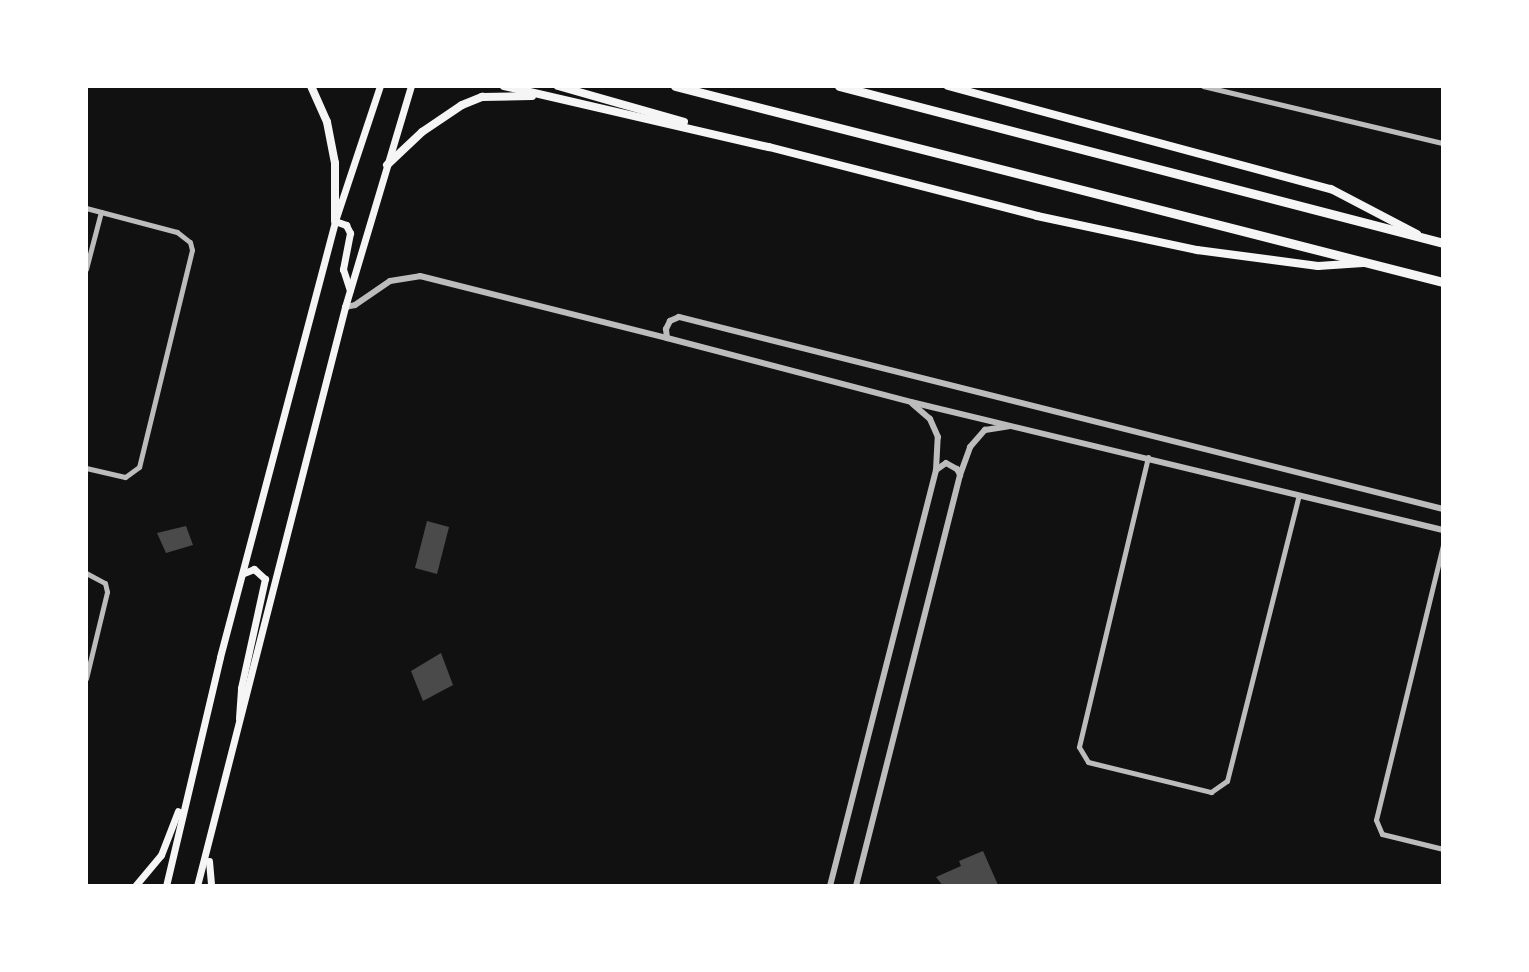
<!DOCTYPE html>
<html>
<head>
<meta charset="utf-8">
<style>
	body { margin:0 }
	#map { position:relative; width:1529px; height:972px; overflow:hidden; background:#111; font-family:"Roboto Condensed",sans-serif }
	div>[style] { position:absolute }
	.building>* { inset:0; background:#4a4a4a }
	.minor>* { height:5px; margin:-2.5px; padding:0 2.5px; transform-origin:2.5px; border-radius:2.5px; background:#bcbcbc }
	.tertiary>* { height:6px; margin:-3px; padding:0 3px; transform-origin:3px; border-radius:3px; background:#bcbcbc }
	.secondary>* { height:7px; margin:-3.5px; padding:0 3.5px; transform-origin:3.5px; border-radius:3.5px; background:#f5f5f5 }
	.primary>* { height:8px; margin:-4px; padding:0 4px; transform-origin:4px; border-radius:4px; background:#f5f5f5 }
	.motorway>* { height:9px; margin:-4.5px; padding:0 4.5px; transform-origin:4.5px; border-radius:4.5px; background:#f5f5f5 }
	span { translate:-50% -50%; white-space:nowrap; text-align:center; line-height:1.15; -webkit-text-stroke:8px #fff; paint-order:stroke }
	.frame { position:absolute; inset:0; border:88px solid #fff; pointer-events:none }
</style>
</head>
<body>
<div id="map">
	<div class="building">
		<div style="clip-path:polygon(427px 521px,449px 527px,437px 574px,415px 568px)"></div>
		<div style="clip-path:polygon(186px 526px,193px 545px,166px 553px,157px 533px)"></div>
		<div style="clip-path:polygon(441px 653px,453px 685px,423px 701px,411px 671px)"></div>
		<div style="clip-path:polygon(983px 851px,998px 885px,943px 886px,936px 877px,961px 866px,959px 861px)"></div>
	</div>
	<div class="minor">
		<div style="left:1203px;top:86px;width:247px;rotate:13.4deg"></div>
		<div style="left:86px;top:208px;width:94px;rotate:14.8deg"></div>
		<div style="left:177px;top:232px;width:16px;rotate:38deg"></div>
		<div style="left:190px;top:242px;width:8px;rotate:76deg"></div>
		<div style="left:192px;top:250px;width:223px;rotate:103.7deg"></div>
		<div style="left:139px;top:467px;width:17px;rotate:144deg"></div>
		<div style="left:125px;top:477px;width:40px;rotate:-167deg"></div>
		<div style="left:86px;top:269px;width:59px;rotate:-75.3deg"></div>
		<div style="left:1148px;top:457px;width:298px;rotate:103.4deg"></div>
		<div style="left:1079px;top:747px;width:17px;rotate:59deg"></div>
		<div style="left:1088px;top:762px;width:127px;rotate:13.7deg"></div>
		<div style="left:1211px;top:792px;width:19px;rotate:-35deg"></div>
		<div style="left:1227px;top:781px;width:295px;rotate:-75.9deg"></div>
		<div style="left:1443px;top:545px;width:283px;rotate:103.7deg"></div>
		<div style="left:1376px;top:820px;width:15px;rotate:67deg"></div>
		<div style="left:1382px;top:834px;width:63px;rotate:13.8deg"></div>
		<div style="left:86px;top:573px;width:21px;rotate:28deg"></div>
		<div style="left:105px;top:583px;width:9px;rotate:77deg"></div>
		<div style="left:107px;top:592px;width:89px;rotate:103.6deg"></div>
	</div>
	<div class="tertiary">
		<div style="left:345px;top:307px;width:10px;rotate:-11deg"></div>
		<div style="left:355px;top:305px;width:42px;rotate:-34.4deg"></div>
		<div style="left:390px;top:281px;width:30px;rotate:-9deg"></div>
		<div style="left:420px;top:276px;width:255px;rotate:14.1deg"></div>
		<div style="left:936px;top:470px;width:12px;rotate:-35deg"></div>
		<div style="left:946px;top:463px;width:13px;rotate:29deg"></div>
		<div style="left:957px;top:469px;width:7px;rotate:63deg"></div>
		<div style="left:1443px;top:509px;width:788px;rotate:-165.89deg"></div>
		<div style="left:679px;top:317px;width:10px;rotate:156deg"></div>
		<div style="left:670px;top:321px;width:9px;rotate:117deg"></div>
		<div style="left:666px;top:329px;width:9px;rotate:84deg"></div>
		<div style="left:667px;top:338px;width:252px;rotate:14.7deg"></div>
		<div style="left:911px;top:402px;width:547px;rotate:13.53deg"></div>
		<div style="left:830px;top:886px;width:429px;rotate:-75.7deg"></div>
		<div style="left:936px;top:470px;width:33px;rotate:-87deg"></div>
		<div style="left:938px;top:437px;width:20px;rotate:-114deg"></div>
		<div style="left:930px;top:419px;width:23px;rotate:-139deg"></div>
		<div style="left:856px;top:886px;width:424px;rotate:-75.8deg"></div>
		<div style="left:960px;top:475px;width:30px;rotate:-70deg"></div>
		<div style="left:970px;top:447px;width:23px;rotate:-49deg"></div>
		<div style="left:985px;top:430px;width:24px;rotate:-9deg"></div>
	</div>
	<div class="secondary">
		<div style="left:335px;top:221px;width:12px;rotate:20deg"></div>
		<div style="left:346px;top:225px;width:9px;rotate:63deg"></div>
		<div style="left:350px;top:233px;width:37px;rotate:101deg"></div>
		<div style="left:343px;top:269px;width:22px;rotate:72deg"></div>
		<div style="left:239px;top:718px;width:30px;rotate:-86deg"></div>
		<div style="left:241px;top:688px;width:112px;rotate:-77.6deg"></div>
		<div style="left:265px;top:579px;width:15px;rotate:-138deg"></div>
		<div style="left:254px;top:569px;width:11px;rotate:158deg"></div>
		<div style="left:209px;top:861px;width:25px;rotate:85deg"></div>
		<div style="left:135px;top:886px;width:40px;rotate:-50deg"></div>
		<div style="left:161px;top:855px;width:47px;rotate:-68.9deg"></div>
		<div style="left:166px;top:886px;width:235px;rotate:-76.7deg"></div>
		<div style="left:220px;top:657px;width:451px;rotate:-75.2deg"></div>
		<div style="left:335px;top:221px;width:142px;rotate:-71.6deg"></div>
		<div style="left:197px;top:886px;width:598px;rotate:-75.66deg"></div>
		<div style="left:345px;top:307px;width:231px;rotate:-73.4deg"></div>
	</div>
	<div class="primary">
		<div style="left:311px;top:86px;width:39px;rotate:66deg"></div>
		<div style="left:327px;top:122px;width:42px;rotate:79deg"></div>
		<div style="left:335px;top:163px;width:58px;rotate:90deg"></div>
		<div style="left:504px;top:86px;width:272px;rotate:13deg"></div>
		<div style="left:769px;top:147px;width:277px;rotate:14.4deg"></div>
		<div style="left:1037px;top:216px;width:164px;rotate:12deg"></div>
		<div style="left:1197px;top:250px;width:122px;rotate:7.5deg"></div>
		<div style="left:1318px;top:266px;width:45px;rotate:-3.8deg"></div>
		<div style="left:558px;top:86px;width:131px;rotate:15.9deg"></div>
		<div style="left:948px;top:86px;width:397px;rotate:15.1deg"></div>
		<div style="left:1331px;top:189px;width:97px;rotate:27.6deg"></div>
		<div style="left:387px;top:165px;width:48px;rotate:-43.3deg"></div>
		<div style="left:422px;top:132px;width:48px;rotate:-34deg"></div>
		<div style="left:462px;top:105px;width:22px;rotate:-22deg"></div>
		<div style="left:482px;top:97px;width:50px;rotate:-1.1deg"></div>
	</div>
	<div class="motorway">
		<div style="left:675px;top:86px;width:793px;rotate:14.32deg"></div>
		<div style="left:839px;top:86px;width:624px;rotate:14.57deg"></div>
	</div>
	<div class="frame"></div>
</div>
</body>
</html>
